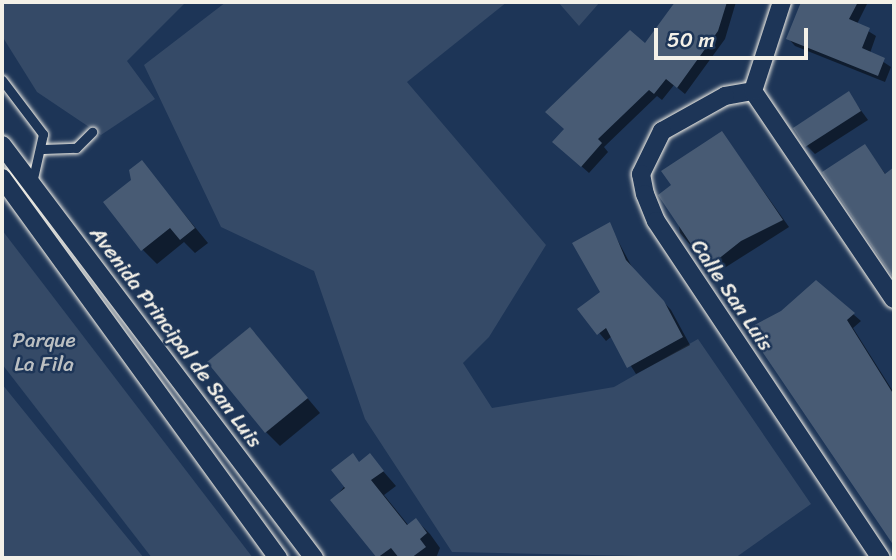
<!DOCTYPE html>
<html>
<head>
<meta charset="utf-8">
<style>
	body { margin:0 }
	#map { position:relative; width:896px; height:560px; overflow:hidden; background:#1d3557; font-family:Sriracha,sans-serif }
	div>[style] { position:absolute }
	.green>* { inset:0; background:#354a67 }
	.shadow>* { inset:0; background:#0007 }
	.building>* { inset:0; background:#485b74 }
	.roads { filter:drop-shadow(0 0 2px #f4f1e8) drop-shadow(0 0 2px #f4f1e8) }
	.lane>* { height:9px; margin:-4.5px; padding:0 4.5px; transform-origin:4.5px; border-radius:4.5px; background:#1d3557 }
	.street>* { height:18px; margin:-9px; padding:0 9px; transform-origin:9px; border-radius:9px; background:#1d3557 }
	span { translate:-50% -50%; white-space:nowrap; text-align:center; line-height:1.15; -webkit-text-stroke:5px #1d3557; paint-order:stroke }
	.street-label { font-size:21px; color:#f4f1e8 }
	.park-label { font-size:21px; color:#bbbfc1 }
	.frame { position:absolute; inset:0; border:4px solid #f4f1e8; pointer-events:none }
	.scale { position:absolute; left:654px; top:28px; width:154px; height:32px; box-sizing:border-box; border:4px solid #f4f1e8; border-top:0; padding-left:9px; font-size:21px; line-height:24px; white-space:nowrap; color:#f4f1e8; -webkit-text-stroke:5px #1d3557; paint-order:stroke }
</style>
</head>
<body>
<div id="map">
	<div class="green">
		<div style="clip-path:polygon(2px 2px,186px 2px,127px 61px,155px 99px,101px 135px,37px 92px,2px 36px)"></div>
		<div style="clip-path:polygon(226px 2px,507px 2px,407px 82px,546px 245px,489px 337px,463px 363px,492px 408px,614px 387px,698px 339px,811px 504px,735px 558px,452px 552px,365px 419px,314px 271px,221px 227px,144px 65px)"></div>
		<div style="clip-path:polygon(558px 2px,600px 2px,579px 26px)"></div>
		<div style="clip-path:polygon(2px 230px,253px 558px,152px 558px,2px 364px)"></div>
		<div style="clip-path:polygon(2px 384px,40px 431px,144px 558px,2px 558px)"></div>
	</div>
	<div class="shadow">
		<div style="clip-path:polygon(671px 2px,736px 2px,725px 39px,685px 94px,674px 85px,662px 100px,657px 96px,604px 147px,608px 152px,589px 173px,562px 149px,646px 46px,675px 6px)"></div>
		<div style="clip-path:polygon(802px 2px,868px 2px,857px 24px,876px 36px,870px 53px,891px 67px,885px 82px,795px 46px,788px 38px)"></div>
		<div style="clip-path:polygon(849px 94px,868px 120px,815px 154px,807px 146px)"></div>
		<div style="clip-path:polygon(722px 133px,789px 227px,715px 274px,680px 233px,673px 186px)"></div>
		<div style="clip-path:polygon(865px 146px,886px 175px,894px 169px,894px 275px,824px 173px)"></div>
		<div style="clip-path:polygon(142px 163px,208px 243px,195px 253px,184px 242px,157px 264px,143px 250px,133px 181px)"></div>
		<div style="clip-path:polygon(609px 224px,633px 269px,671px 310px,690px 345px,636px 374px,612px 336px,606px 341px,580px 310px,602px 292px)"></div>
		<div style="clip-path:polygon(816px 282px,861px 321px,853px 328px,894px 393px,894px 541px,749px 330px,782px 313px)"></div>
		<div style="clip-path:polygon(250px 330px,320px 413px,280px 446px,266px 432px)"></div>
		<div style="clip-path:polygon(370px 456px,396px 486px,384px 495px,409px 526px,416px 520px,430px 534px,440px 548px,436px 558px,379px 558px,333px 500px)"></div>
	</div>
	<div class="building">
		<div style="clip-path:polygon(675px 2px,727px 2px,718px 31px,677px 88px,666px 79px,654px 94px,649px 90px,598px 139px,602px 143px,581px 167px,552px 142px,564px 129px,545px 112px,630px 30px,645px 43px)"></div>
		<div style="clip-path:polygon(801px 2px,858px 2px,849px 19px,870px 28px,862px 48px,885px 58px,878px 76px,786px 39px)"></div>
		<div style="clip-path:polygon(849px 91px,861px 111px,805px 147px,793px 128px)"></div>
		<div style="clip-path:polygon(722px 131px,783px 220px,741px 241px,707px 268px,658px 195px,671px 185px,661px 171px)"></div>
		<div style="clip-path:polygon(865px 144px,885px 174px,894px 167px,894px 279px,822px 172px)"></div>
		<div style="clip-path:polygon(142px 160px,195px 228px,180px 240px,170px 228px,141px 251px,103px 202px,131px 180px,129px 170px)"></div>
		<div style="clip-path:polygon(610px 222px,626px 260px,664px 301px,683px 337px,627px 368px,606px 328px,597px 335px,577px 309px,600px 292px,572px 243px)"></div>
		<div style="clip-path:polygon(816px 280px,855px 313px,847px 320px,894px 395px,894px 546px,747px 329px,781px 311px)"></div>
		<div style="clip-path:polygon(250px 327px,308px 398px,265px 433px,207px 362px)"></div>
		<div style="clip-path:polygon(353px 453px,359px 462px,370px 453px,384px 471px,371px 480px,407px 525px,416px 518px,427px 533px,420px 539px,426px 547px,411px 558px,399px 558px,391px 548px,377px 558px,330px 500px,345px 488px,331px 470px)"></div>
	</div>
	<div class="roads">
		<div class="lane">
			<div style="left:2px;top:80px;width:68px;rotate:52.8deg"></div>
			<div style="left:43px;top:134px;width:50px;rotate:102.7deg"></div>
			<div style="left:43px;top:149px;width:33px;rotate:-2deg"></div>
			<div style="left:76px;top:148px;width:23px;rotate:-45deg"></div>
		</div>
		<div class="street">
			<div style="left:753px;top:91px;width:28px;rotate:170deg"></div>
			<div style="left:725px;top:96px;width:72px;rotate:150.9deg"></div>
			<div style="left:662px;top:131px;width:48px;rotate:116deg"></div>
			<div style="left:641px;top:174px;width:20px;rotate:79deg"></div>
			<div style="left:645px;top:194px;width:29px;rotate:68deg"></div>
			<div style="left:656px;top:221px;width:405px;rotate:56.3deg"></div>
			<div style="left:753px;top:91px;width:251px;rotate:55.9deg"></div>
			<div style="left:753px;top:91px;width:94px;rotate:-72deg"></div>
			<div style="left:2px;top:145px;width:518px;rotate:52.93deg"></div>
			<div style="left:2px;top:178px;width:470px;rotate:54deg"></div>
		</div>
	</div>
	<div class="street-label">
		<span style="left:732px;top:295px;rotate:56deg">Calle San Luis</span>
		<span style="left:176px;top:337px;rotate:53deg">Avenida Principal de San Luis</span>
	</div>
	<div class="park-label">
		<span style="left:44px;top:352px">Parque<br>La Fila</span>
	</div>
	<div class="frame"></div>
	<div class="scale">50 m</div>
</div>
</body>
</html>
